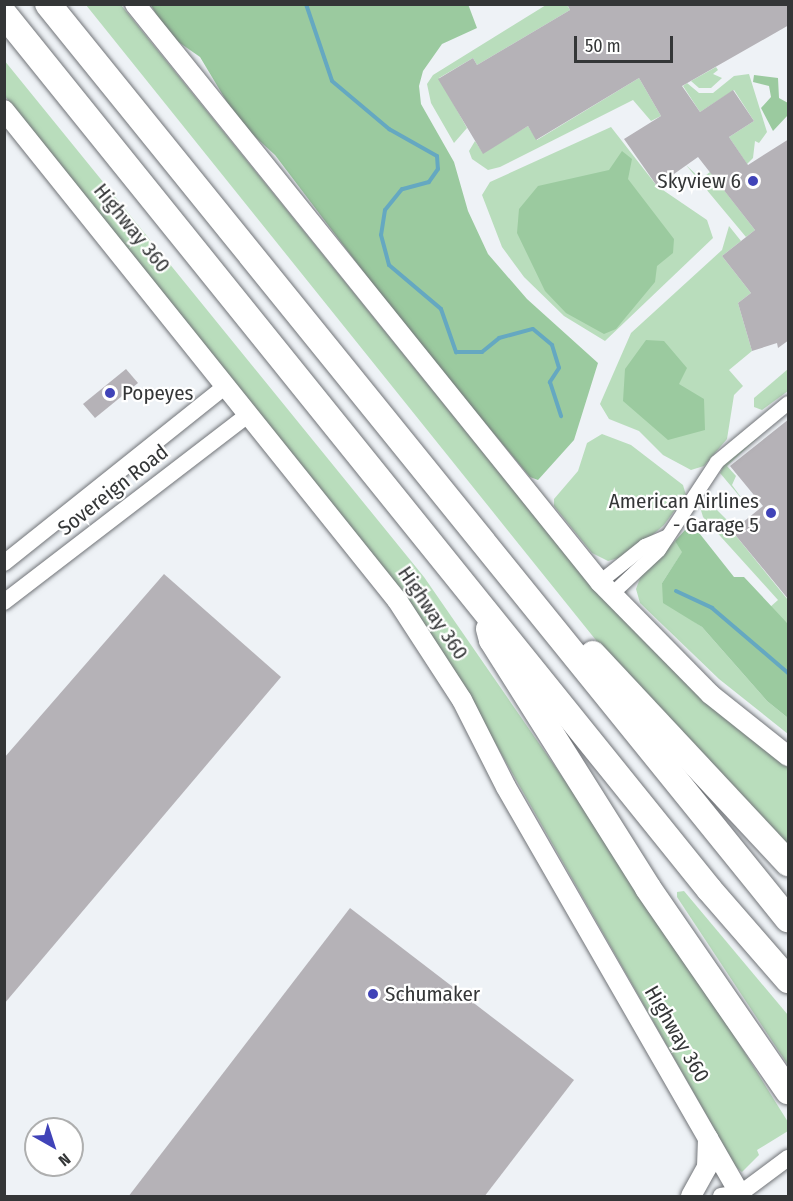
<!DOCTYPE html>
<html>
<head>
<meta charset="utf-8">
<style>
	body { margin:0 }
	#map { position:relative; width:793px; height:1201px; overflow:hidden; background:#eef2f6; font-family:"Fira Sans Condensed",sans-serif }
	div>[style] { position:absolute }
	.green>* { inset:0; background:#b9ddbc }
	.forest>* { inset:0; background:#9bca9f }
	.stream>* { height:4px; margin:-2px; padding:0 2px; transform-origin:2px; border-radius:2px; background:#65a8c1 }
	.building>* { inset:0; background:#b5b2b7 }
	.roads { filter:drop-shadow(0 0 2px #717478) drop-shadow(0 0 2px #717478) }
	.minor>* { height:14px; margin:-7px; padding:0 7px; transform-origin:7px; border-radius:7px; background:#fff }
	.tertiary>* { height:16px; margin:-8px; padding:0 8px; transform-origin:8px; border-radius:8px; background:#fff }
	.secondary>* { height:20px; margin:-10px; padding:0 10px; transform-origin:10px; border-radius:10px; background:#fff }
	.motorway>* { height:26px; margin:-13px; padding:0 13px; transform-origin:13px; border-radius:13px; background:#fff }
	.dots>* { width:16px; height:16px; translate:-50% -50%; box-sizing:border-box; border:3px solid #fff; border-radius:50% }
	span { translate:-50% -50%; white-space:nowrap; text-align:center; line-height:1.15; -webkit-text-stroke:4.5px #fff; paint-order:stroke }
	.poi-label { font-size:21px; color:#343637 }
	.right { translate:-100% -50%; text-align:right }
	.left { translate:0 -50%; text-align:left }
	.street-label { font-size:21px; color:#343637 }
	.frame { position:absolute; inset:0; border:6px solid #343637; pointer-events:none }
	.north { position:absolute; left:24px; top:1117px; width:60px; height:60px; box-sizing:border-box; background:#fff; border:2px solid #aeafaf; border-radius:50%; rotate:141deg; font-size:16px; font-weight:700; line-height:24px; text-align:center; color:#343637 }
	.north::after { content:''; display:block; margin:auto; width:21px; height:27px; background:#4043b8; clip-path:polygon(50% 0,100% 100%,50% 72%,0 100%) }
	.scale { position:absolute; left:574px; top:36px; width:99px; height:27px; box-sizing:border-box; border:3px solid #343637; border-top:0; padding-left:8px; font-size:18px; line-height:21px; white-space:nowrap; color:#343637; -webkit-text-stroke:4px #fff; paint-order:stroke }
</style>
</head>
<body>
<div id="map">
	<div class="green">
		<div style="clip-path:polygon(86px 5px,121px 5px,573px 564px,686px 683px,788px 767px,788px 846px,595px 639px)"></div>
		<div style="clip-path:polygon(546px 5px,567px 5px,570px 10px,477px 65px,473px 58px,439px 78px,467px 128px,454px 143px,431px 103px,427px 84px,433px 75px)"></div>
		<div style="clip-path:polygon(4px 60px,424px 577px,673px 937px,788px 1122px,788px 1131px,757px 1150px,759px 1155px,742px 1172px,736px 1167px,469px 697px,391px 578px,5px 96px)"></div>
		<div style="clip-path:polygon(716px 67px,718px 70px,713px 74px,722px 78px,711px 88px,699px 88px,691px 81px)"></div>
		<div style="clip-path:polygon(749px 74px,767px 132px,759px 143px,755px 141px,753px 158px,747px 164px,729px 137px,754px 121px,734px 90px,700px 112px,683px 86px,687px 83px,699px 93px,713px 93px,734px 76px)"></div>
		<div style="clip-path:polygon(639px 78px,661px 116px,651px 121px,633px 100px,500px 167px,488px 170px,472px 159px,469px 151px,475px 141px,483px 153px,528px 126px,537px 140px)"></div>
		<div style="clip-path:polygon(611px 127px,657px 186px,707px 220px,713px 238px,605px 341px,564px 316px,524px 277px,502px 247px,482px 195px,490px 182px)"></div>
		<div style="clip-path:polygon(686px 165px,701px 179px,710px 172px,755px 230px,746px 237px)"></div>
		<div style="clip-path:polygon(729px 226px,741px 241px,722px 256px,751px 293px,738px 303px,752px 351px,729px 370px,743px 386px,734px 395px,727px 439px,704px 466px,691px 470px,663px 455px,639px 431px,609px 419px,600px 404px,631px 333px,722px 250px)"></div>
		<div style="clip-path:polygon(788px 369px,788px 391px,762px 410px,754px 407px,754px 398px)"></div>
		<div style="clip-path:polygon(788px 410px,727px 466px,736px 476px,732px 485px,746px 504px,720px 473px,727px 459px)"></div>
		<div style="clip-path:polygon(602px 434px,631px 445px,683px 485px,686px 495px,664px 525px,629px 555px,608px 561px,592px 553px,554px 506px,554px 499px,578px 471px,587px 443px)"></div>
		<div style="clip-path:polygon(712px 505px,735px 528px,732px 531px,788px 600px,788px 624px,769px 608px,778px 600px,703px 517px,700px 507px)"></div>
		<div style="clip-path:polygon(675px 541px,683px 551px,662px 583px,670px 605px,702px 627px,767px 701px,788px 718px,788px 734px,719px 679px,640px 603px,636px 589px,642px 573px)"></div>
		<div style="clip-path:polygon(684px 891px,788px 1015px,788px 1065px,677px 897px,677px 892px)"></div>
	</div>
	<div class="forest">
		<div style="clip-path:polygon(468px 4px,477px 28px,442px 44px,423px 71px,419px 86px,421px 104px,454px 162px,468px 211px,488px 254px,527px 299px,598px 363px,574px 440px,538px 480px,530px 477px,406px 328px,275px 155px,239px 122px,200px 57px,167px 34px,151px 5px)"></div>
		<div style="clip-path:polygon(754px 75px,778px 78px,779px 98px,788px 103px,788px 115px,773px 131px,761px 108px,771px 97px,769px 86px,753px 82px)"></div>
		<div style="clip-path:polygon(622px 151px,632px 159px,628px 179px,674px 239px,673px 253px,657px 266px,655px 282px,616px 329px,604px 334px,566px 313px,545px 291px,517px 233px,519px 209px,538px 186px,609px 170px)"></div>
		<div style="clip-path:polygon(646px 340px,664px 341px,687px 368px,679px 384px,704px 399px,705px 430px,668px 440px,623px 401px,625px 369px)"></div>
		<div style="clip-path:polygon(696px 529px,734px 577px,744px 577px,788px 624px,788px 718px,767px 701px,702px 627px,663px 603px,662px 583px,682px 552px,675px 541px,685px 530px)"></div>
	</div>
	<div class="stream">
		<div style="left:306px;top:4px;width:81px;rotate:71.3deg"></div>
		<div style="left:332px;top:81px;width:75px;rotate:40.1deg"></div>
		<div style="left:389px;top:129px;width:55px;rotate:29.4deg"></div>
		<div style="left:437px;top:156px;width:13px;rotate:86deg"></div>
		<div style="left:438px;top:169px;width:16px;rotate:125deg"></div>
		<div style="left:429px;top:182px;width:28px;rotate:165deg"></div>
		<div style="left:402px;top:189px;width:27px;rotate:129deg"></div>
		<div style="left:385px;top:210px;width:25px;rotate:99deg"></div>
		<div style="left:381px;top:235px;width:31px;rotate:75deg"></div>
		<div style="left:389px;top:265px;width:68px;rotate:40.2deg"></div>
		<div style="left:441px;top:309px;width:46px;rotate:70.8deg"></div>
		<div style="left:456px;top:352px;width:26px"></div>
		<div style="left:482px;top:352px;width:22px;rotate:-39deg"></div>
		<div style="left:499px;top:338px;width:35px;rotate:-15deg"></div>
		<div style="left:533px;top:329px;width:25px;rotate:40deg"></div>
		<div style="left:552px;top:345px;width:24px;rotate:73deg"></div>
		<div style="left:559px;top:368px;width:17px;rotate:123deg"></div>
		<div style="left:550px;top:382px;width:36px;rotate:72deg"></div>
		<div style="left:676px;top:591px;width:40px;rotate:25deg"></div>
		<div style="left:712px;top:608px;width:100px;rotate:40.5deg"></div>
	</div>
	<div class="building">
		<div style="clip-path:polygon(567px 4px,789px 4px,789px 25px,682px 86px,700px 112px,733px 90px,754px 121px,729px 137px,748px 165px,789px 139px,789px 340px,778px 348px,777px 343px,752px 351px,738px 303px,751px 293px,722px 256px,755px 230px,698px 157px,657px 186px,624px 139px,661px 116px,639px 78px,536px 140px,528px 126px,483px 154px,438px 79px,473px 58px,477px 65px,570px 10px)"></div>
		<div style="clip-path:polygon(126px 369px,138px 383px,95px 418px,83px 404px)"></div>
		<div style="clip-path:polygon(789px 419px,789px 600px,732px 531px,763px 506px,730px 466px)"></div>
		<div style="clip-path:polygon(164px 574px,281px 677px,4px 1004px,4px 758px)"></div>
		<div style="clip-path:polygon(350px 908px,574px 1080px,484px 1197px,128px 1197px)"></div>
	</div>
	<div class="roads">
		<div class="minor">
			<div style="left:600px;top:582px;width:58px;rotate:-38.7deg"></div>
			<div style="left:645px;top:546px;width:23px;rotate:-23deg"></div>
			<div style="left:612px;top:594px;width:64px;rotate:-43.1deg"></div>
			<div style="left:659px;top:550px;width:105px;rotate:-56.6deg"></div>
			<div style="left:717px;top:462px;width:92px;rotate:-39.7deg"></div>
		</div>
		<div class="tertiary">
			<div style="left:4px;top:563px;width:284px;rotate:-38.6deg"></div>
			<div style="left:4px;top:602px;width:309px;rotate:-37.5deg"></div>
			<div style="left:721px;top:1196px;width:18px;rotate:-9deg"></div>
			<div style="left:737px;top:1196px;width:64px;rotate:-36.7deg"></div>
		</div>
		<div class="secondary">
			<div style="left:135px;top:4px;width:742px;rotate:51.18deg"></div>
			<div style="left:600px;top:582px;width:157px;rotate:45.5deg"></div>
			<div style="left:710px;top:694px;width:100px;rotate:38.5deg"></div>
			<div style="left:4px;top:110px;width:628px;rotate:51.27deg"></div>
			<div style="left:397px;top:600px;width:119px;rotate:57deg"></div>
			<div style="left:462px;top:700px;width:97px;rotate:63.2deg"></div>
			<div style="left:506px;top:787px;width:472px;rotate:60.1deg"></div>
			<div style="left:691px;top:1196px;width:33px;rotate:-61deg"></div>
			<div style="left:707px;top:1167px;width:29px;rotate:-88deg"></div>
		</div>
		<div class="motorway">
			<div style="left:48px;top:4px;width:1177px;rotate:51.04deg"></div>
			<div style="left:4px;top:14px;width:1124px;rotate:51.14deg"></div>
			<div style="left:709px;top:889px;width:121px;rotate:49deg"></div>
			<div style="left:489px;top:629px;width:11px;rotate:75deg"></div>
			<div style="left:492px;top:640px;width:293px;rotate:57.8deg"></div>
			<div style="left:648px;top:888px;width:247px;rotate:55.4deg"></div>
			<div style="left:593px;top:654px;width:286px;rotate:47deg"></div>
		</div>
	</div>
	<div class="dots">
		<div style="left:753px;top:181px;background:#4043b8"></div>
		<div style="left:110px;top:393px;background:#4043b8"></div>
		<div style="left:771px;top:513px;background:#4043b8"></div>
		<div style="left:373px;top:994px;background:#4043b8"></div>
	</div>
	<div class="poi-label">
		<span class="right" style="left:741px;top:181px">Skyview 6</span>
		<span class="left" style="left:122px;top:393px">Popeyes</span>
		<span class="right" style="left:759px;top:513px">American Airlines<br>- Garage 5</span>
		<span class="left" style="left:385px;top:994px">Schumaker</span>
	</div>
	<div class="street-label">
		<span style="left:132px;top:228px;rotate:51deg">Highway 360</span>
		<span style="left:113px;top:490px;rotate:-38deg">Sovereign Road</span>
		<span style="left:433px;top:613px;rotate:56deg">Highway 360</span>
		<span style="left:677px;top:1034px;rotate:60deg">Highway 360</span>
	</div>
	<div class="frame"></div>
	<div class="north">N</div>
	<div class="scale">50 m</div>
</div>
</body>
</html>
